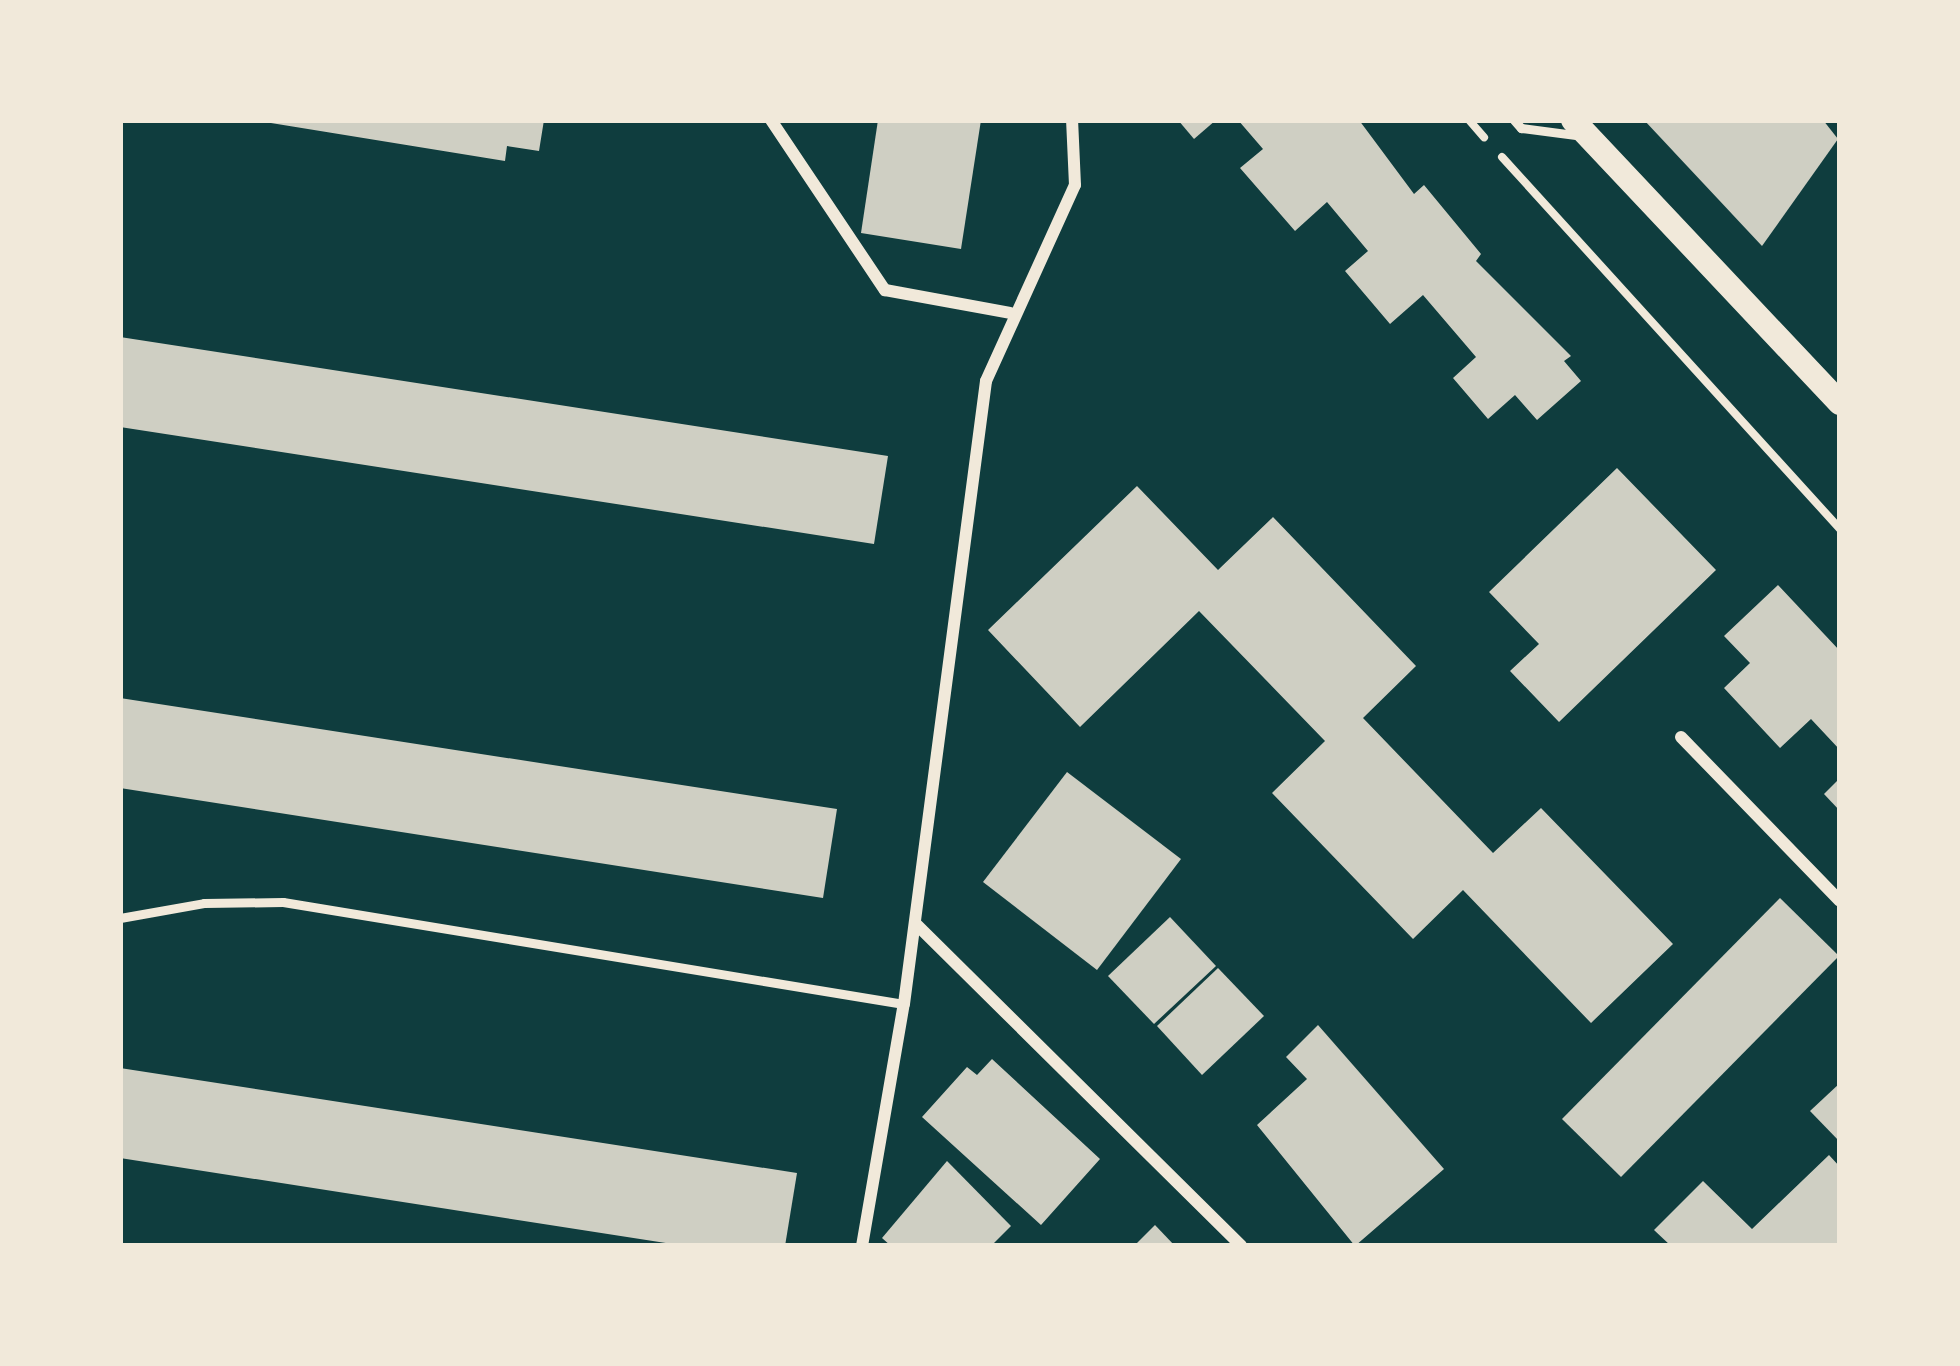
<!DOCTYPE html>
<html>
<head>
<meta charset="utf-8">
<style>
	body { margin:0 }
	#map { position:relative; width:1960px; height:1366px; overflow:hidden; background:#0f3d3e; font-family:"IBM Plex Serif",serif }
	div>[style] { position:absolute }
	.building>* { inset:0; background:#cfcfc3 }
	.path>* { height:8px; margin:-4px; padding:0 4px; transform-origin:4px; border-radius:4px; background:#f1e9da }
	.service>* { height:9px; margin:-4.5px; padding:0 4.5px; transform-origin:4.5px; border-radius:4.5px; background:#f1e9da }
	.minor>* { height:12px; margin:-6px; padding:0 6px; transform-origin:6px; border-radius:6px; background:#f1e9da }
	.secondary>* { height:24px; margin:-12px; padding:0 12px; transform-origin:12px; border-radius:12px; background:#f1e9da }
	span { translate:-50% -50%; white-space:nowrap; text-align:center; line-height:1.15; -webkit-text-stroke:10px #f1e9da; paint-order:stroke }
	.frame { position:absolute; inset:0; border:123px solid #f1e9da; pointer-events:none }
</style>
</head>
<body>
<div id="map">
	<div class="building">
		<div style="clip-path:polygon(252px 120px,544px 120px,539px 151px,507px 146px,505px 161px)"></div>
		<div style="clip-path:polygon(878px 120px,981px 120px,961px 249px,861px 233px)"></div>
		<div style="clip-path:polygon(1178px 120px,1216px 120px,1194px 139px)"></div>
		<div style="clip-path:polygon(1238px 120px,1359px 120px,1414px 194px,1424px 185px,1481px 254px,1476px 261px,1571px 356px,1564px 361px,1581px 381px,1537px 420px,1515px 395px,1488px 419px,1453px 378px,1476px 357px,1423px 295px,1390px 324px,1345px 271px,1368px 251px,1327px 202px,1295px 231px,1240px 168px,1263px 149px)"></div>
		<div style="clip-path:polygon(1644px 120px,1823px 120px,1838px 139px,1762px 246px)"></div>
		<div style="clip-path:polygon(120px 337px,888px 456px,874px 544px,120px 427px)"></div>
		<div style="clip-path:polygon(1617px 468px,1716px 570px,1559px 722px,1510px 671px,1539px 644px,1489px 592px)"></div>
		<div style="clip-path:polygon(1137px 486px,1218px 570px,1273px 517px,1416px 666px,1363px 718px,1493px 853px,1541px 808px,1673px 944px,1591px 1023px,1463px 890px,1413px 939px,1272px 793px,1325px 741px,1199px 611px,1080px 727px,988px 630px)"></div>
		<div style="clip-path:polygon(1778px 585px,1840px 651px,1840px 750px,1811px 719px,1780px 748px,1724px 688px,1750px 663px,1724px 636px)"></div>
		<div style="clip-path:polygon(120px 698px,837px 809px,823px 898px,120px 788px)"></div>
		<div style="clip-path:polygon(1067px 772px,1181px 859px,1097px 970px,983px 882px)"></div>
		<div style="clip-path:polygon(1840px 778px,1840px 811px,1824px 794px)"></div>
		<div style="clip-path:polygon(1780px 898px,1839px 956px,1621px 1177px,1562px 1119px)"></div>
		<div style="clip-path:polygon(1170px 917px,1216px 966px,1154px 1024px,1108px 976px)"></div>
		<div style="clip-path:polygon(1218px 968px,1264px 1016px,1202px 1075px,1157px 1026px)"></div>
		<div style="clip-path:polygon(1318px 1025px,1444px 1169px,1355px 1246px,1257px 1125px,1307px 1079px,1286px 1057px)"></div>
		<div style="clip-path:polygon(992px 1059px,1100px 1159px,1041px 1225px,922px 1117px,967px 1067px,977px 1075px)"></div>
		<div style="clip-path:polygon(120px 1068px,797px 1173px,785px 1246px,685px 1246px,120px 1158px)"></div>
		<div style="clip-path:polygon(1840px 1083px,1840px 1142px,1810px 1111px)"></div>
		<div style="clip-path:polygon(1829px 1155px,1840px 1167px,1840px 1246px,1671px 1246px,1654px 1230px,1703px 1181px,1752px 1229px)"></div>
		<div style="clip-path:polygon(947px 1161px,1011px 1226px,991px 1246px,891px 1246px,882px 1238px)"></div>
		<div style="clip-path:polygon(1155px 1225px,1175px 1246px,1134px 1246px)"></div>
	</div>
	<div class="path">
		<div style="left:1469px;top:120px;width:23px;rotate:49deg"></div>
		<div style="left:1502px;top:157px;width:503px;rotate:47.74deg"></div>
	</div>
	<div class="service">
		<div style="left:1514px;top:120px;width:11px;rotate:49deg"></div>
		<div style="left:1521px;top:128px;width:63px;rotate:7.4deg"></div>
		<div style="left:120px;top:918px;width:85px;rotate:-10.1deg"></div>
		<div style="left:204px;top:903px;width:79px;rotate:-0.7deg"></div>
		<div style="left:283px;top:902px;width:629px;rotate:9.33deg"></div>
	</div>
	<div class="minor">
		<div style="left:771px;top:120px;width:205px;rotate:56.2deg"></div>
		<div style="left:885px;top:290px;width:127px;rotate:10.4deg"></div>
		<div style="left:1681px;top:737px;width:228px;rotate:45.9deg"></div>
		<div style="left:915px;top:923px;width:459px;rotate:44.7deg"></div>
		<div style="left:862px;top:1246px;width:246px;rotate:-80.2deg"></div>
		<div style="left:904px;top:1004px;width:628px;rotate:-82.5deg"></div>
		<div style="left:986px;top:381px;width:215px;rotate:-65.6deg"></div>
		<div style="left:1075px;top:185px;width:65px;rotate:-92.6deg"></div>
	</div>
	<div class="secondary">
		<div style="left:1573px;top:120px;width:389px;rotate:46.7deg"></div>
	</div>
	<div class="frame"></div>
</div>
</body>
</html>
